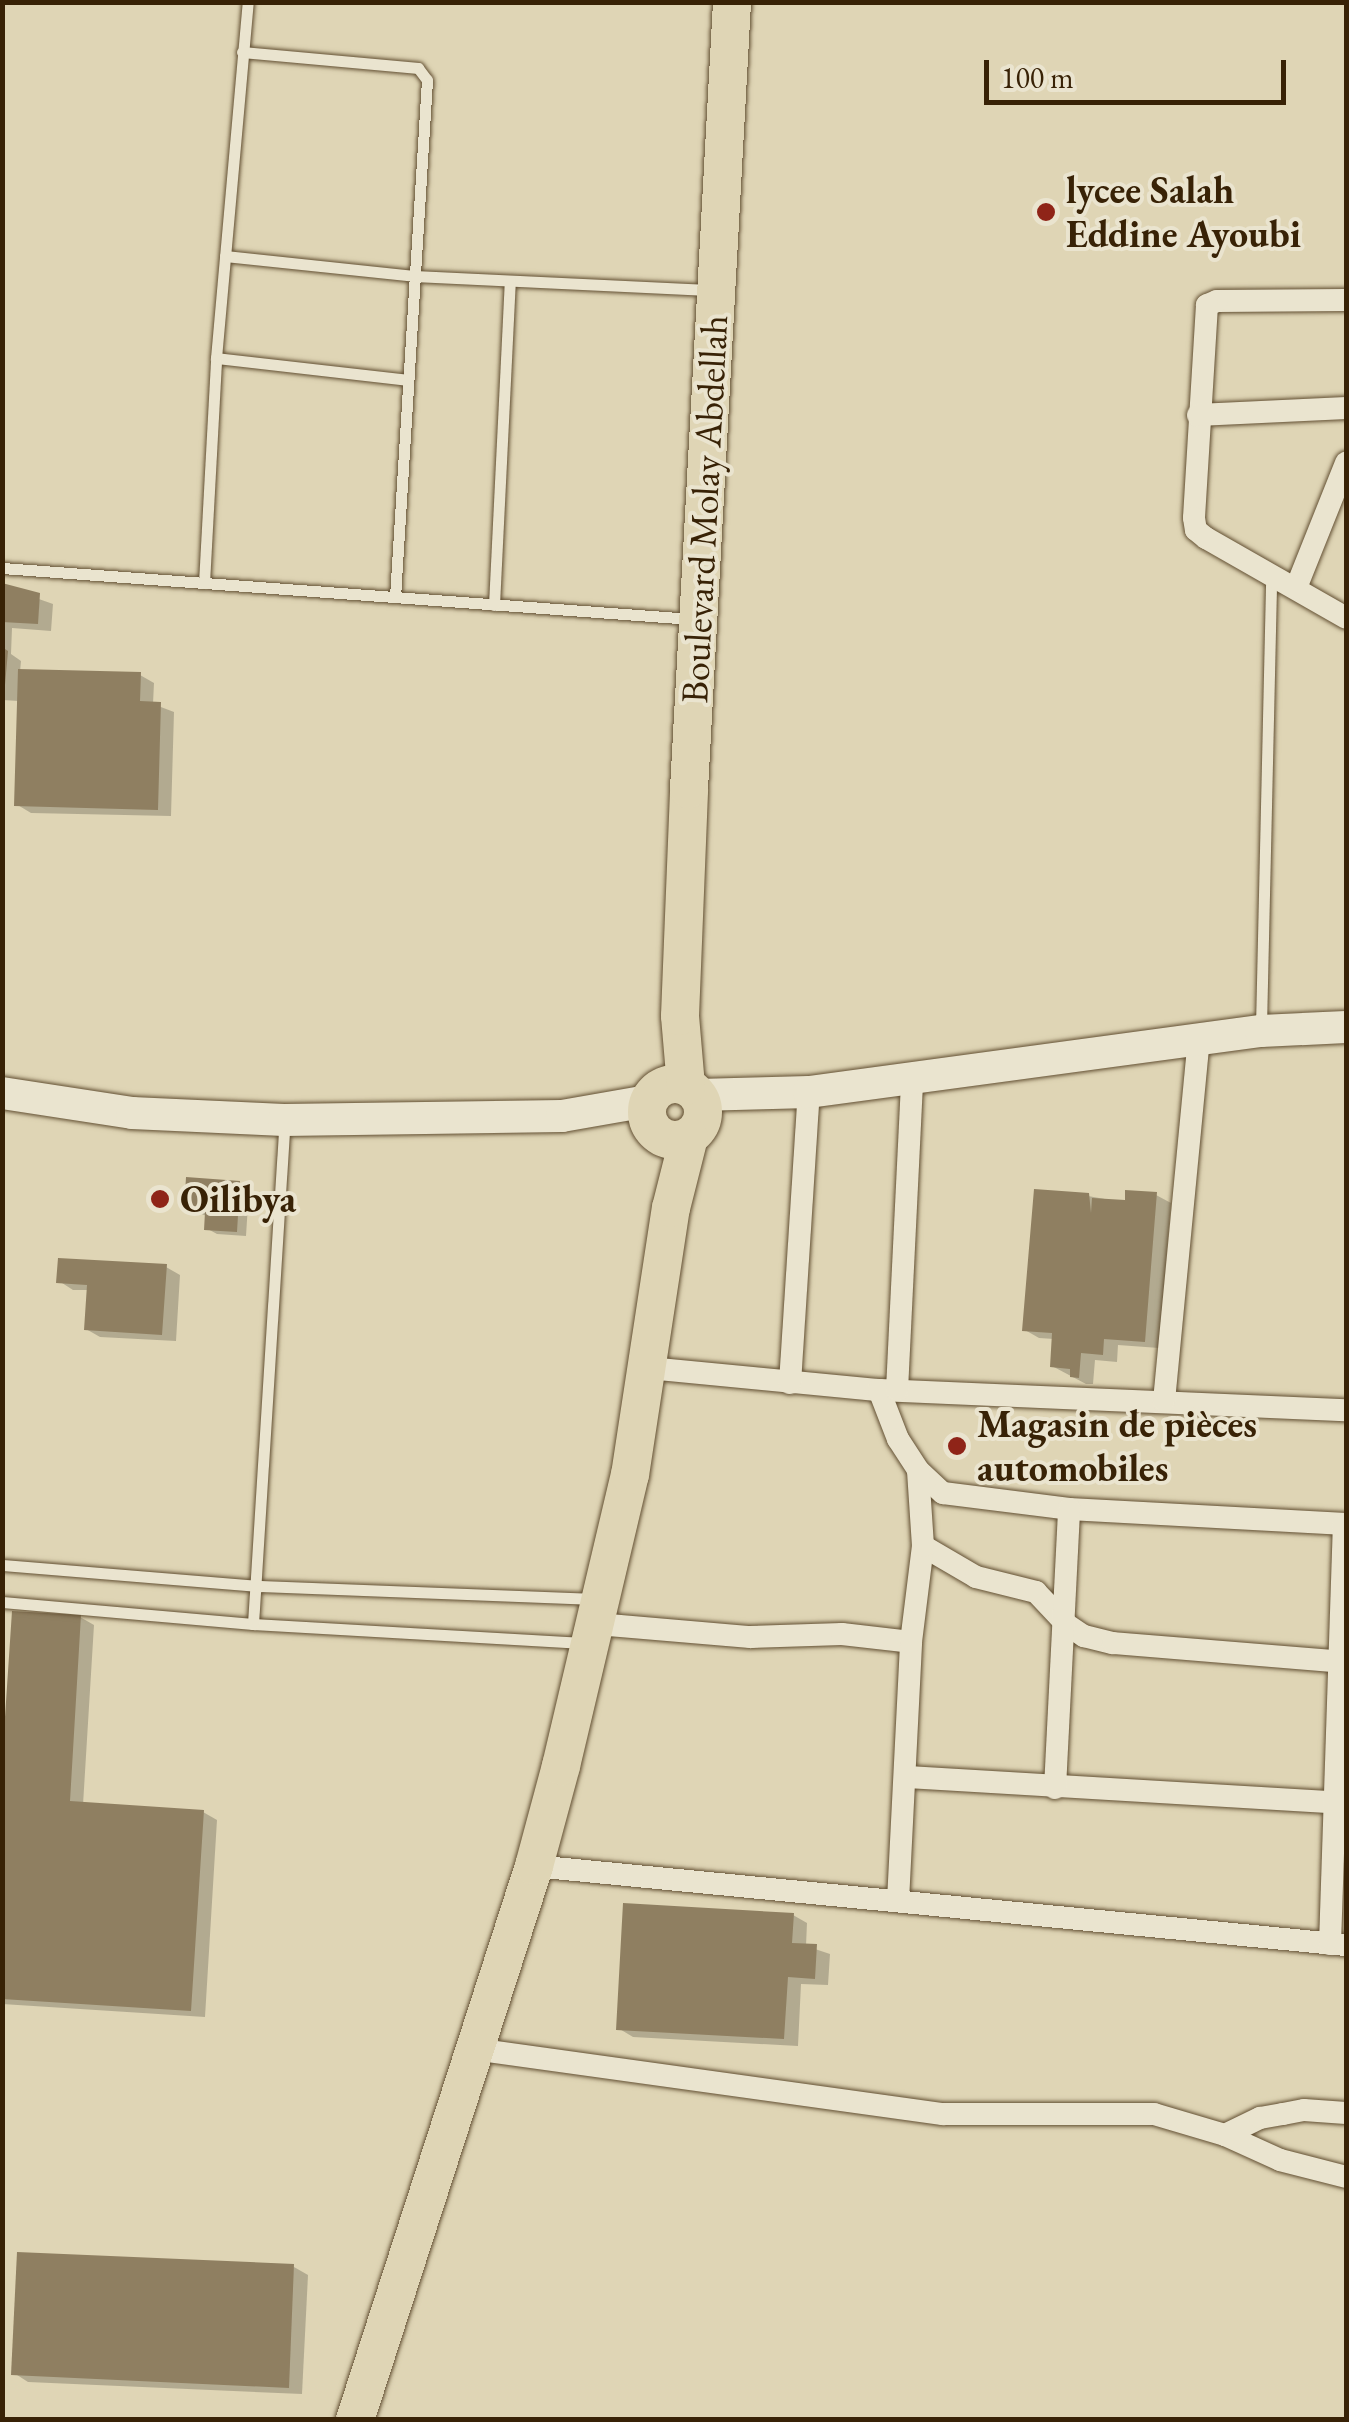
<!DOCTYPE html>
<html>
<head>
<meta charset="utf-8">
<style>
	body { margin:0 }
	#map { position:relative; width:1349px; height:2422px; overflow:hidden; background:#dfd5b5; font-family:"EB Garamond",serif }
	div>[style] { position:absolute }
	.shadow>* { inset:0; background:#0003 }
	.building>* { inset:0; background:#8f7f61 }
	.roads { filter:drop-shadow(0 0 2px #624f32) drop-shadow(0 0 2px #624f32) }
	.lane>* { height:11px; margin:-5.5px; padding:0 5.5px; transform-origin:5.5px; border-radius:5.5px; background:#eae4cf }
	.street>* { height:22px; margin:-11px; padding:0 11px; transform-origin:11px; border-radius:11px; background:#eae4cf }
	.secondary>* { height:32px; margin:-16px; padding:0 16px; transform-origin:16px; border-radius:16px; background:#eae4cf }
	.primary>* { height:38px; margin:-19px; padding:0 19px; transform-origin:19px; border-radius:19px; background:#dfd5b5 }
	.primary>.ring { margin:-19px; padding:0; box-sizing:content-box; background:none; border:38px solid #dfd5b5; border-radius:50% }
	.dots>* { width:28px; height:28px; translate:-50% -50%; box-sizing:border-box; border:5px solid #eae4cf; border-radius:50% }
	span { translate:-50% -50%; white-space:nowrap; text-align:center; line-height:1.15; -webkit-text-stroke:8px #eae4cf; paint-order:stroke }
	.poi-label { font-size:38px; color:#382206; font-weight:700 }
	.left { translate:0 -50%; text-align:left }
	.street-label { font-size:38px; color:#382206 }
	.frame { position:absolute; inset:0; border:5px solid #382206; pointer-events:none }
	.scale { position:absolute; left:984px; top:60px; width:302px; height:45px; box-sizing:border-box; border:5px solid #382206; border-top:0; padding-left:12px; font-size:30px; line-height:35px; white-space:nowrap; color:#382206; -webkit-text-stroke:8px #eae4cf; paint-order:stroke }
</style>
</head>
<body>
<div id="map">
	<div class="shadow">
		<div style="clip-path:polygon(2px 586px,53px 604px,51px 631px,12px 628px,11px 654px,21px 661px,20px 672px,140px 675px,154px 683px,153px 704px,174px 712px,171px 816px,31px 813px,16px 804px,19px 701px,2px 700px)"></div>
		<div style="clip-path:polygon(239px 1184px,249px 1189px,246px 1236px,217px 1234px,206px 1228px,207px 1216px,187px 1209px)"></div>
		<div style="clip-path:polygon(1156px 1195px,1171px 1203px,1159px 1348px,1118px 1345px,1117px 1362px,1095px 1360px,1093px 1384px,1086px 1384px,1052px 1366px,1054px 1339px,1039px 1338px,1025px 1330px,1088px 1196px,1127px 1203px)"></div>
		<div style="clip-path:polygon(166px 1267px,180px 1275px,176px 1341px,100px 1337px,86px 1329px,89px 1290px,73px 1290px,59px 1281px)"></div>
		<div style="clip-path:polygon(80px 1617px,94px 1625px,83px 1805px,203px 1812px,217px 1820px,205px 2017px,2px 2004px,2px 1802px)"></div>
		<div style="clip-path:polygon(793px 1915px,807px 1923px,806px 1946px,830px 1954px,828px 1985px,801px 1984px,798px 2046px,633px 2037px,618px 2028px)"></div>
		<div style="clip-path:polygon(294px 2267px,308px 2275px,302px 2394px,28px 2382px,14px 2373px)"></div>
	</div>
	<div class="building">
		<div style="clip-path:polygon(2px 583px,40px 593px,38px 624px,2px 622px)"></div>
		<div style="clip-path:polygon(2px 647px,8px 651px,5px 685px,2px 685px)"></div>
		<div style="clip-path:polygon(18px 669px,141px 672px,140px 701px,161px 702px,158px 810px,14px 806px)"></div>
		<div style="clip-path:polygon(186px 1177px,240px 1181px,237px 1232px,204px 1230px,205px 1212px,184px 1211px)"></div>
		<div style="clip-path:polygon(1034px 1189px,1089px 1193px,1091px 1213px,1092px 1198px,1125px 1200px,1125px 1190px,1157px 1192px,1145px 1342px,1104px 1339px,1103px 1355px,1081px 1353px,1079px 1378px,1070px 1377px,1070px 1369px,1050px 1367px,1052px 1333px,1022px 1331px)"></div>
		<div style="clip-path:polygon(58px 1258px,167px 1264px,162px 1335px,84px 1330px,87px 1285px,56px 1283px)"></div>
		<div style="clip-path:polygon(12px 1611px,81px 1615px,70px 1801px,204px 1810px,191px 2011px,2px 1999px,2px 1762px)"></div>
		<div style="clip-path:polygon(623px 1903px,794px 1913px,792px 1943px,817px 1944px,815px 1979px,788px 1977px,784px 2039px,616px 2030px)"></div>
		<div style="clip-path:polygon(17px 2252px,294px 2264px,289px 2388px,11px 2375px)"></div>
	</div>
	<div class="roads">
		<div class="lane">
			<div style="left:242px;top:52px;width:177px;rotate:5.2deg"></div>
			<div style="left:418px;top:68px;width:15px;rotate:53deg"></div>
			<div style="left:427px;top:80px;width:518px;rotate:93.54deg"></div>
			<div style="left:225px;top:256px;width:190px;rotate:6deg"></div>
			<div style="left:414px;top:276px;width:295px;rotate:2.7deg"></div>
			<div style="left:216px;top:358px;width:193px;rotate:6.5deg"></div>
			<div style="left:2px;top:568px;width:691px;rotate:4.23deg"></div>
			<div style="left:204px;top:583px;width:225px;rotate:-86.9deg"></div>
			<div style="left:216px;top:358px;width:357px;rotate:-84.9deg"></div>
			<div style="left:494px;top:605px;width:324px;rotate:-87.2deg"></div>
			<div style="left:1261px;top:1027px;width:452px;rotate:-88.7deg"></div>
			<div style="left:2px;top:1565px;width:258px;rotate:4.7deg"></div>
			<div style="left:259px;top:1586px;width:338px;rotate:2.2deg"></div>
			<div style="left:2px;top:1602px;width:252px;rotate:5deg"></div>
			<div style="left:253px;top:1624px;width:331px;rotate:3.3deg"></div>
			<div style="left:253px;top:1624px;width:500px;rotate:-86.4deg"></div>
		</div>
		<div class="street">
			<div style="left:1346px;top:300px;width:129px;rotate:179.6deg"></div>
			<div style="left:1217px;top:301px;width:11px;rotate:158deg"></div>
			<div style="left:1207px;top:305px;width:213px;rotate:93.5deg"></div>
			<div style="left:1194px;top:518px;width:12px;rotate:81deg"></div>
			<div style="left:1196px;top:530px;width:13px;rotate:39deg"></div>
			<div style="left:1206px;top:538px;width:161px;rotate:29.7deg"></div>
			<div style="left:1198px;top:415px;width:148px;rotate:-2.7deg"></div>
			<div style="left:1296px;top:588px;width:135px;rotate:-68.2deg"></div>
			<div style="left:649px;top:1368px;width:231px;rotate:5.5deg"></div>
			<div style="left:879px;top:1390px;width:467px;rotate:2.5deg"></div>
			<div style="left:790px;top:1383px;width:292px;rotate:-86.3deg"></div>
			<div style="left:879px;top:1390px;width:53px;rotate:68.8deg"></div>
			<div style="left:898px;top:1439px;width:37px;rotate:57deg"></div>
			<div style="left:918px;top:1470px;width:34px;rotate:43deg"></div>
			<div style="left:943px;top:1493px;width:127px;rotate:7.2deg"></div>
			<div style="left:1069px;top:1509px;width:277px;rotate:3.1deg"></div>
			<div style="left:897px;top:1390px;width:312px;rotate:-87.2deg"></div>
			<div style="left:1164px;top:1401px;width:364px;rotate:-84.5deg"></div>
			<div style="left:923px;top:1546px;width:61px;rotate:30.3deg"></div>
			<div style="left:976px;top:1577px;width:62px;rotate:14deg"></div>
			<div style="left:1036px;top:1592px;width:44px;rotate:46.8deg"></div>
			<div style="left:1066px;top:1624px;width:22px;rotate:34deg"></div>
			<div style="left:1084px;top:1636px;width:30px;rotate:14deg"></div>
			<div style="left:1113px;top:1643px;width:234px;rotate:4.7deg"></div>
			<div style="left:597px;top:1624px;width:154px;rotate:4.9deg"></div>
			<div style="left:750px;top:1637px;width:92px;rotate:-1.9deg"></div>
			<div style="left:842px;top:1634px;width:69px;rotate:6.6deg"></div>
			<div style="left:906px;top:1777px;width:441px;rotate:3.4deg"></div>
			<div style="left:1055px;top:1788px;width:279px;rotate:-87.1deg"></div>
			<div style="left:534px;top:1866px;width:816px;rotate:5.56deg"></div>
			<div style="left:898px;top:1901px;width:259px;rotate:-87.1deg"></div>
			<div style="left:911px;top:1642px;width:97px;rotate:-82.9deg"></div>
			<div style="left:923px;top:1546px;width:76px;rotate:-93.8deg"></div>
			<div style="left:1330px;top:1944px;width:420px;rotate:-88.1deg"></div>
			<div style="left:474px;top:2049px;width:473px;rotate:7.9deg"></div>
			<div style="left:943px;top:2114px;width:211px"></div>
			<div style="left:1154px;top:2114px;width:74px;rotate:16.5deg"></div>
			<div style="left:1225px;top:2135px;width:60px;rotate:24.4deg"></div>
			<div style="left:1280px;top:2160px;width:68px;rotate:14.4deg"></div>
			<div style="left:1225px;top:2135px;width:39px;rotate:-26deg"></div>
			<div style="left:1260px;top:2118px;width:23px;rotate:-10deg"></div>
			<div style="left:1283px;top:2114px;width:21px;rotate:-11deg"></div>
			<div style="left:1304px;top:2110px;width:42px;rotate:4.1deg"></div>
		</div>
		<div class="secondary">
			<div style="left:2px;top:1093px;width:132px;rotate:8.7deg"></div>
			<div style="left:132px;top:1113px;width:152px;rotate:2.6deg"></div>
			<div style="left:284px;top:1120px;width:278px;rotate:-0.8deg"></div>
			<div style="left:562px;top:1116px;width:87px;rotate:-9.9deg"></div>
			<div style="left:698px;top:1095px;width:111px;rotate:-1.5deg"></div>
			<div style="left:809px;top:1092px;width:456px;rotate:-7.7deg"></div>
			<div style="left:1261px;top:1031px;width:85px;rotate:-2.7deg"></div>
		</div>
		<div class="primary">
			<div class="ring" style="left:647px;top:1084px;width:18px;height:18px"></div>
			<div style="left:686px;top:1086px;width:70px;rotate:-94.9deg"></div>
			<div style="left:680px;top:1016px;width:227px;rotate:-87.7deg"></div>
			<div style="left:689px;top:789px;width:788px;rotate:-86.87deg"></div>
			<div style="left:355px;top:2420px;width:582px;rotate:-72.09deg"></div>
			<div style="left:534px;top:1866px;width:104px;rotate:-74.9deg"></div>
			<div style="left:561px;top:1766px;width:299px;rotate:-76.7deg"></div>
			<div style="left:630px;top:1475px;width:270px;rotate:-81.3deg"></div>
			<div style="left:671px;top:1208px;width:73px;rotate:-75.8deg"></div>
		</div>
	</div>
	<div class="dots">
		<div style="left:1046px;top:212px;background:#8f2418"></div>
		<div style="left:160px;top:1199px;background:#8f2418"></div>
		<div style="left:957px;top:1446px;background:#8f2418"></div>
	</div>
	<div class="poi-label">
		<span class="left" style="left:1066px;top:212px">lycee Salah<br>Eddine Ayoubi</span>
		<span class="left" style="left:180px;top:1199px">Oilibya</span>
		<span class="left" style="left:977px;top:1446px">Magasin de pièces<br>automobiles</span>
	</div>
	<div class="street-label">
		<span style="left:704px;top:509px;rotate:-87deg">Boulevard Molay Abdellah</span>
	</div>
	<div class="frame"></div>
	<div class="scale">100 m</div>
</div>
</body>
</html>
